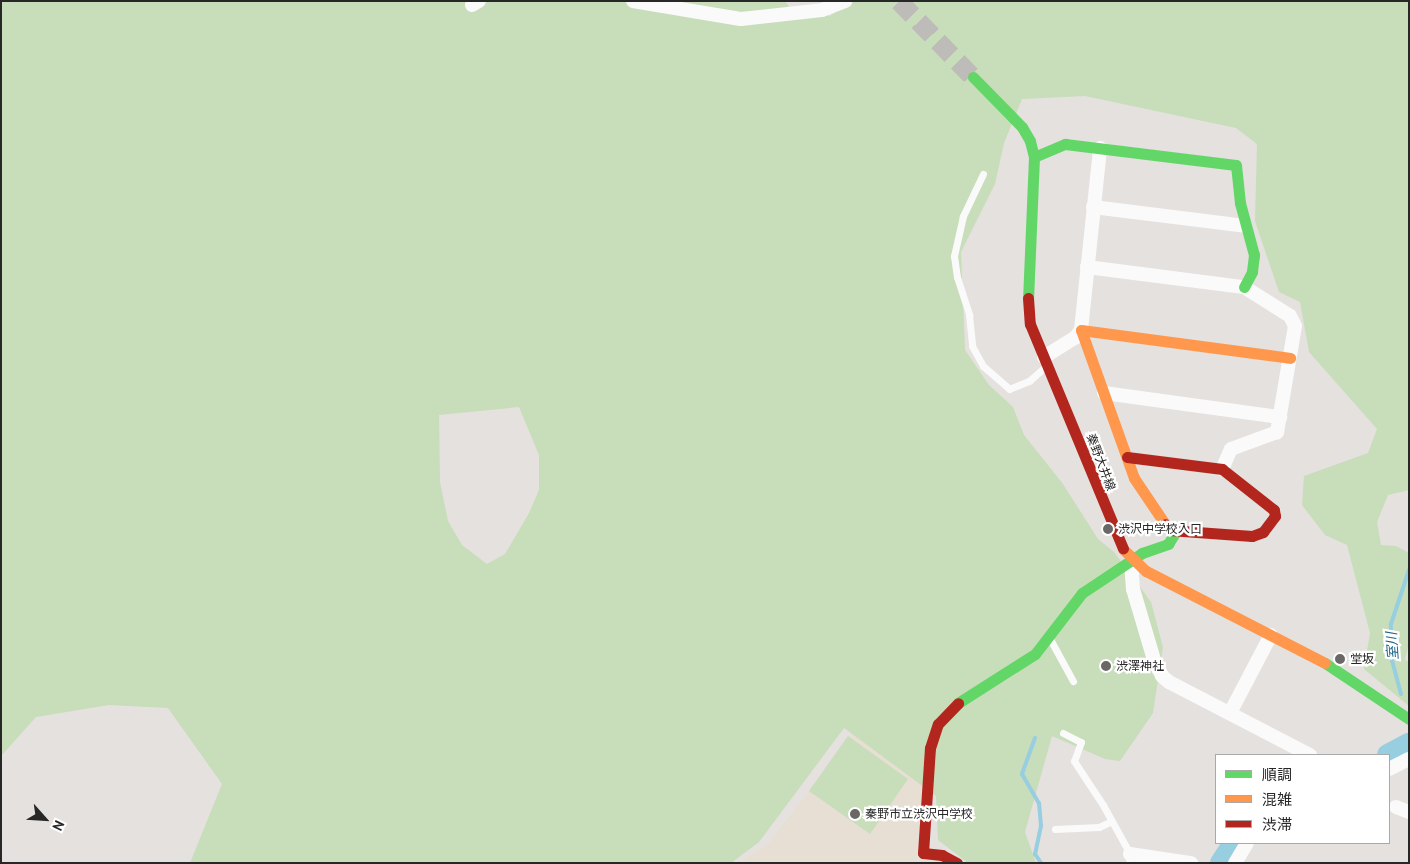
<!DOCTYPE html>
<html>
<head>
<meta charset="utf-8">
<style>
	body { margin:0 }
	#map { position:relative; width:1410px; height:864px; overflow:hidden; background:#e4e1de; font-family:"PT Sans","Noto Sans JP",sans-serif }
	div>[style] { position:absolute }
	.education>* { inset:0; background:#e7dfd3 }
	.green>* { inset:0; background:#c8ddb9 }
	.stream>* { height:4px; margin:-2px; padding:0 2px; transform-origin:2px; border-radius:2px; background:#97cee0 }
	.river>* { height:22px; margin:-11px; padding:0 11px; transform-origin:11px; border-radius:11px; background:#97cee0 }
	.secondary-tunnel>* { height:19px; margin-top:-9.5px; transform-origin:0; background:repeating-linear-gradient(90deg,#bebcb9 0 19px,transparent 0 28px) }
	.lane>* { height:7px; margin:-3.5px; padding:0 3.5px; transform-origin:3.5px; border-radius:3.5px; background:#fbfafa }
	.street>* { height:14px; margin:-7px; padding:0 7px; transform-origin:7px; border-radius:7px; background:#fbfafa }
	.fast>* { height:11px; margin:-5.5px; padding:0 5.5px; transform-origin:5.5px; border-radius:5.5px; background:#63d668 }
	.slow>* { height:11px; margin:-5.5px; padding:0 5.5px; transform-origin:5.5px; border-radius:5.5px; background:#ff974d }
	.jam>* { height:11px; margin:-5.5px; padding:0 5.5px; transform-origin:5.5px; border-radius:5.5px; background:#b3261e }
	.dots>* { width:14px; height:14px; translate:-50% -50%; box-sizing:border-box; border:2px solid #fff; border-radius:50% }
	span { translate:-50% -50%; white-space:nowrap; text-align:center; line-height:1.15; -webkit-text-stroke:4.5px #fff; paint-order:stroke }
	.street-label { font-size:12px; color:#272727 }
	.poi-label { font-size:12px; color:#272727 }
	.left { translate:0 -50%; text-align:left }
	.water-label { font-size:14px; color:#1a6388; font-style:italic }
	.frame { position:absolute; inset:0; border:2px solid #272727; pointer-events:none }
	.legend { position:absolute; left:1215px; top:754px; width:175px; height:90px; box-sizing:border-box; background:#fff; border:1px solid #a9a9a9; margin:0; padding:6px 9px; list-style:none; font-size:15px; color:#272727 }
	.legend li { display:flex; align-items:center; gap:10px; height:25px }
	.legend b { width:25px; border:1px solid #a9a9a9 }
	.north { position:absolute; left:20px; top:794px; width:50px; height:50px; -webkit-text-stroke:4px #fff; paint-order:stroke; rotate:116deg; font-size:14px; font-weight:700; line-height:20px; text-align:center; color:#272727 }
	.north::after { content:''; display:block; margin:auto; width:18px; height:22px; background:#272727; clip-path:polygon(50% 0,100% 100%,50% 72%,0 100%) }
</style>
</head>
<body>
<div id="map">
	<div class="education">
		<div style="clip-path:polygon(853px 734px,922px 785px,917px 861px,942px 859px,949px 863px,739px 863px,769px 843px)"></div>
	</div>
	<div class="green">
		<div style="clip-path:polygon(evenodd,1px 1px,785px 1px,789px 7px,830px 16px,851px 1px,1409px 1px,1409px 490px,1388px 495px,1377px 522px,1381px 545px,1396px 546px,1409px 553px,1409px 644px,1405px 659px,1409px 663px,1409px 706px,1364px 669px,1370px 633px,1347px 545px,1325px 535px,1302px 505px,1304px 476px,1368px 453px,1377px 429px,1309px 352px,1300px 302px,1279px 292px,1255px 221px,1257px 144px,1236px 128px,1085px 96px,1022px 99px,1004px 143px,995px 184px,961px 252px,965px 350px,989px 385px,1013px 407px,1024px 435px,1063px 484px,1098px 539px,1114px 552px,1151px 602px,1163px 647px,1153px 713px,1120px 761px,1105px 759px,1052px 736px,1025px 832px,1036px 863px,968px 863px,938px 840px,936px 796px,844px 728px,759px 842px,731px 863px,190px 863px,222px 784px,168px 708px,109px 705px,36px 717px,1px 756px,1px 1px,519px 407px,539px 455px,539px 490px,529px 513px,505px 554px,487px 564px,462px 545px,448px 521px,440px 482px,439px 415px,519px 407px)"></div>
		<div style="clip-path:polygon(848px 736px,908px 779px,870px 834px,809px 791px)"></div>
	</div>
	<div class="stream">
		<div style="left:1401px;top:694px;width:35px;rotate:-105deg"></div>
		<div style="left:1392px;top:660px;width:36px;rotate:-92deg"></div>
		<div style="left:1391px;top:624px;width:57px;rotate:-71.6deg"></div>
		<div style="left:1035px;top:738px;width:38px;rotate:110deg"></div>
		<div style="left:1022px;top:774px;width:34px;rotate:60deg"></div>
		<div style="left:1039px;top:803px;width:23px;rotate:85deg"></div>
		<div style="left:1041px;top:826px;width:29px;rotate:102deg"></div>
		<div style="left:1035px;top:854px;width:11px;rotate:56deg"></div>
	</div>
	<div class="river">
		<div style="left:1388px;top:755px;width:24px;rotate:-28deg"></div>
		<div style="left:1221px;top:863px;width:24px;rotate:-57deg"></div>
	</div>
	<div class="secondary-tunnel">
		<div style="left:899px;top:1px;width:106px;rotate:45.8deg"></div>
	</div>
	<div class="lane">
		<div style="left:983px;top:174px;width:47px;rotate:115.5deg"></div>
		<div style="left:963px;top:216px;width:41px;rotate:102.7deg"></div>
		<div style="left:954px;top:256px;width:21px;rotate:82deg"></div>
		<div style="left:957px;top:277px;width:40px;rotate:72deg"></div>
		<div style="left:969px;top:315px;width:31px;rotate:84deg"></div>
		<div style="left:972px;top:346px;width:23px;rotate:61deg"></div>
		<div style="left:983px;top:366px;width:35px;rotate:41deg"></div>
		<div style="left:1009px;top:389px;width:22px;rotate:-22deg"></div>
		<div style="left:1029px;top:381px;width:21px;rotate:-41deg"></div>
		<div style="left:1050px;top:639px;width:48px;rotate:61.3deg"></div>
		<div style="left:1063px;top:733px;width:20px;rotate:27deg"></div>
		<div style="left:1081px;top:742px;width:20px;rotate:110deg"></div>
		<div style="left:1074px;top:761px;width:53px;rotate:56.6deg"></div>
		<div style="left:1103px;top:805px;width:56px;rotate:61.1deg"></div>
		<div style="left:1130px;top:854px;width:9px;rotate:96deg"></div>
		<div style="left:1055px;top:829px;width:44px;rotate:-2.6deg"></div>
		<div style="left:1099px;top:827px;width:14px;rotate:-25deg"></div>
	</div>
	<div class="street">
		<div style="left:633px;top:1px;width:109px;rotate:9.5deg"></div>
		<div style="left:741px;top:19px;width:81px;rotate:-6.3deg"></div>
		<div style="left:822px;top:10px;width:25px;rotate:-21deg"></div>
		<div style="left:472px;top:5px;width:8px;rotate:-30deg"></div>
		<div style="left:1093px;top:207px;width:153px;rotate:7.1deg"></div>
		<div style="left:1087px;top:267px;width:158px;rotate:7.3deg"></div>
		<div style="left:1244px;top:287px;width:54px;rotate:32.2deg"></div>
		<div style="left:1290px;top:316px;width:11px;rotate:63deg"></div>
		<div style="left:1295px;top:326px;width:108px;rotate:99.6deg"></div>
		<div style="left:1277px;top:432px;width:49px;rotate:159.7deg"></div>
		<div style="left:1231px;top:449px;width:22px;rotate:114deg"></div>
		<div style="left:1044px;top:357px;width:36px;rotate:-32deg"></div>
		<div style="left:1075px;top:338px;width:10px;rotate:-53deg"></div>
		<div style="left:1081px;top:330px;width:183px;rotate:-84deg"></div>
		<div style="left:1104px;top:393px;width:178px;rotate:7.8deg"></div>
		<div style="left:1131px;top:561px;width:28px;rotate:86deg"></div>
		<div style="left:1133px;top:589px;width:74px;rotate:73.5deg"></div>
		<div style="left:1154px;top:660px;width:18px;rotate:63deg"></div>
		<div style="left:1162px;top:676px;width:9px;rotate:41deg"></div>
		<div style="left:1169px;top:682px;width:159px;rotate:27.4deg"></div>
		<div style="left:1230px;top:713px;width:88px;rotate:-62.3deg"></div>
		<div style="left:1389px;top:769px;width:22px;rotate:-27deg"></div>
		<div style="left:1396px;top:807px;width:14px;rotate:21deg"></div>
		<div style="left:1130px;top:854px;width:62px;rotate:8.4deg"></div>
		<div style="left:1235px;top:863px;width:23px;rotate:-59deg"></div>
	</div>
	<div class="fast">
		<div style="left:973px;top:77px;width:70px;rotate:45.6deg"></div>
		<div style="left:1022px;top:127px;width:16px;rotate:60deg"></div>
		<div style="left:1030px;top:141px;width:16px;rotate:76deg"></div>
		<div style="left:1034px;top:157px;width:141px;rotate:92.4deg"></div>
		<div style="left:1034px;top:157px;width:34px;rotate:-23deg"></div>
		<div style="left:1065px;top:144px;width:172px;rotate:7deg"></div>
		<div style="left:1236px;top:165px;width:38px;rotate:84deg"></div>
		<div style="left:1240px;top:203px;width:54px;rotate:74.9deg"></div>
		<div style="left:1254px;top:255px;width:17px;rotate:97deg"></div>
		<div style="left:1252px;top:272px;width:17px;rotate:118deg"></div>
		<div style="left:1325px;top:663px;width:101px;rotate:33.7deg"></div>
		<div style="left:958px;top:703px;width:91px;rotate:-32.5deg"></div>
		<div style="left:1035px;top:654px;width:77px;rotate:-52.4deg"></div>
		<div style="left:1082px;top:593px;width:72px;rotate:-33.7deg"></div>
		<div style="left:1142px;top:553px;width:28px;rotate:-19deg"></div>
		<div style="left:1168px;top:544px;width:15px;rotate:-58deg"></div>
	</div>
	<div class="slow">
		<div style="left:1165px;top:524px;width:55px;rotate:-124deg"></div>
		<div style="left:1134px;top:478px;width:157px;rotate:-109.7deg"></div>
		<div style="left:1081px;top:330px;width:211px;rotate:7.6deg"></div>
		<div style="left:1123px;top:549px;width:32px;rotate:44deg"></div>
		<div style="left:1146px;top:571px;width:201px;rotate:27.2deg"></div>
	</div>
	<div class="jam">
		<div style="left:1028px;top:298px;width:26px;rotate:86deg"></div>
		<div style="left:1030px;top:324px;width:243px;rotate:67.5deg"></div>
		<div style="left:1127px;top:457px;width:96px;rotate:7.2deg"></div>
		<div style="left:1222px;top:469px;width:66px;rotate:38.3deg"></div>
		<div style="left:1274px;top:510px;width:6px;rotate:81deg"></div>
		<div style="left:1275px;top:516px;width:20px;rotate:127deg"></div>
		<div style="left:1263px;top:532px;width:12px;rotate:160deg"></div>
		<div style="left:1252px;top:536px;width:83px;rotate:-175.9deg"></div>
		<div style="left:1169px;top:530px;width:7px;rotate:-124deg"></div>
		<div style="left:957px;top:863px;width:17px;rotate:-152deg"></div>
		<div style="left:942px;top:855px;width:19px;rotate:-174deg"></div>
		<div style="left:923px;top:853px;width:105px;rotate:-86.2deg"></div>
		<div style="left:930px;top:748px;width:25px;rotate:-72deg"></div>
		<div style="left:938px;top:724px;width:29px;rotate:-46deg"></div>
	</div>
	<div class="dots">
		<div style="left:1108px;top:529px;background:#696867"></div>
		<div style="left:1340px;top:659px;background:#696867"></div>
		<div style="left:1106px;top:666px;background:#696867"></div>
		<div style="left:855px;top:814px;background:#696867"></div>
	</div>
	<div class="street-label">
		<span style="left:1101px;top:462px;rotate:69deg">秦野大井線</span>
	</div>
	<div class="poi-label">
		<span class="left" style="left:1118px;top:529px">渋沢中学校入口</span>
		<span class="left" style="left:1350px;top:659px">堂坂</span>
		<span class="left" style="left:1116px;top:666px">渋澤神社</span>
		<span class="left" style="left:865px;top:814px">秦野市立渋沢中学校</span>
	</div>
	<div class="water-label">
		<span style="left:1392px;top:646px;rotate:-94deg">室川</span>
	</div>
	<div class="frame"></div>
	<ul class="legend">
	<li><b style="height:6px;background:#63d668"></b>順調</li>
	<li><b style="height:6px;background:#ff974d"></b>混雑</li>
	<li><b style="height:6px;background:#b3261e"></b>渋滞</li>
	</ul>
	<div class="north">N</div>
</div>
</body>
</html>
